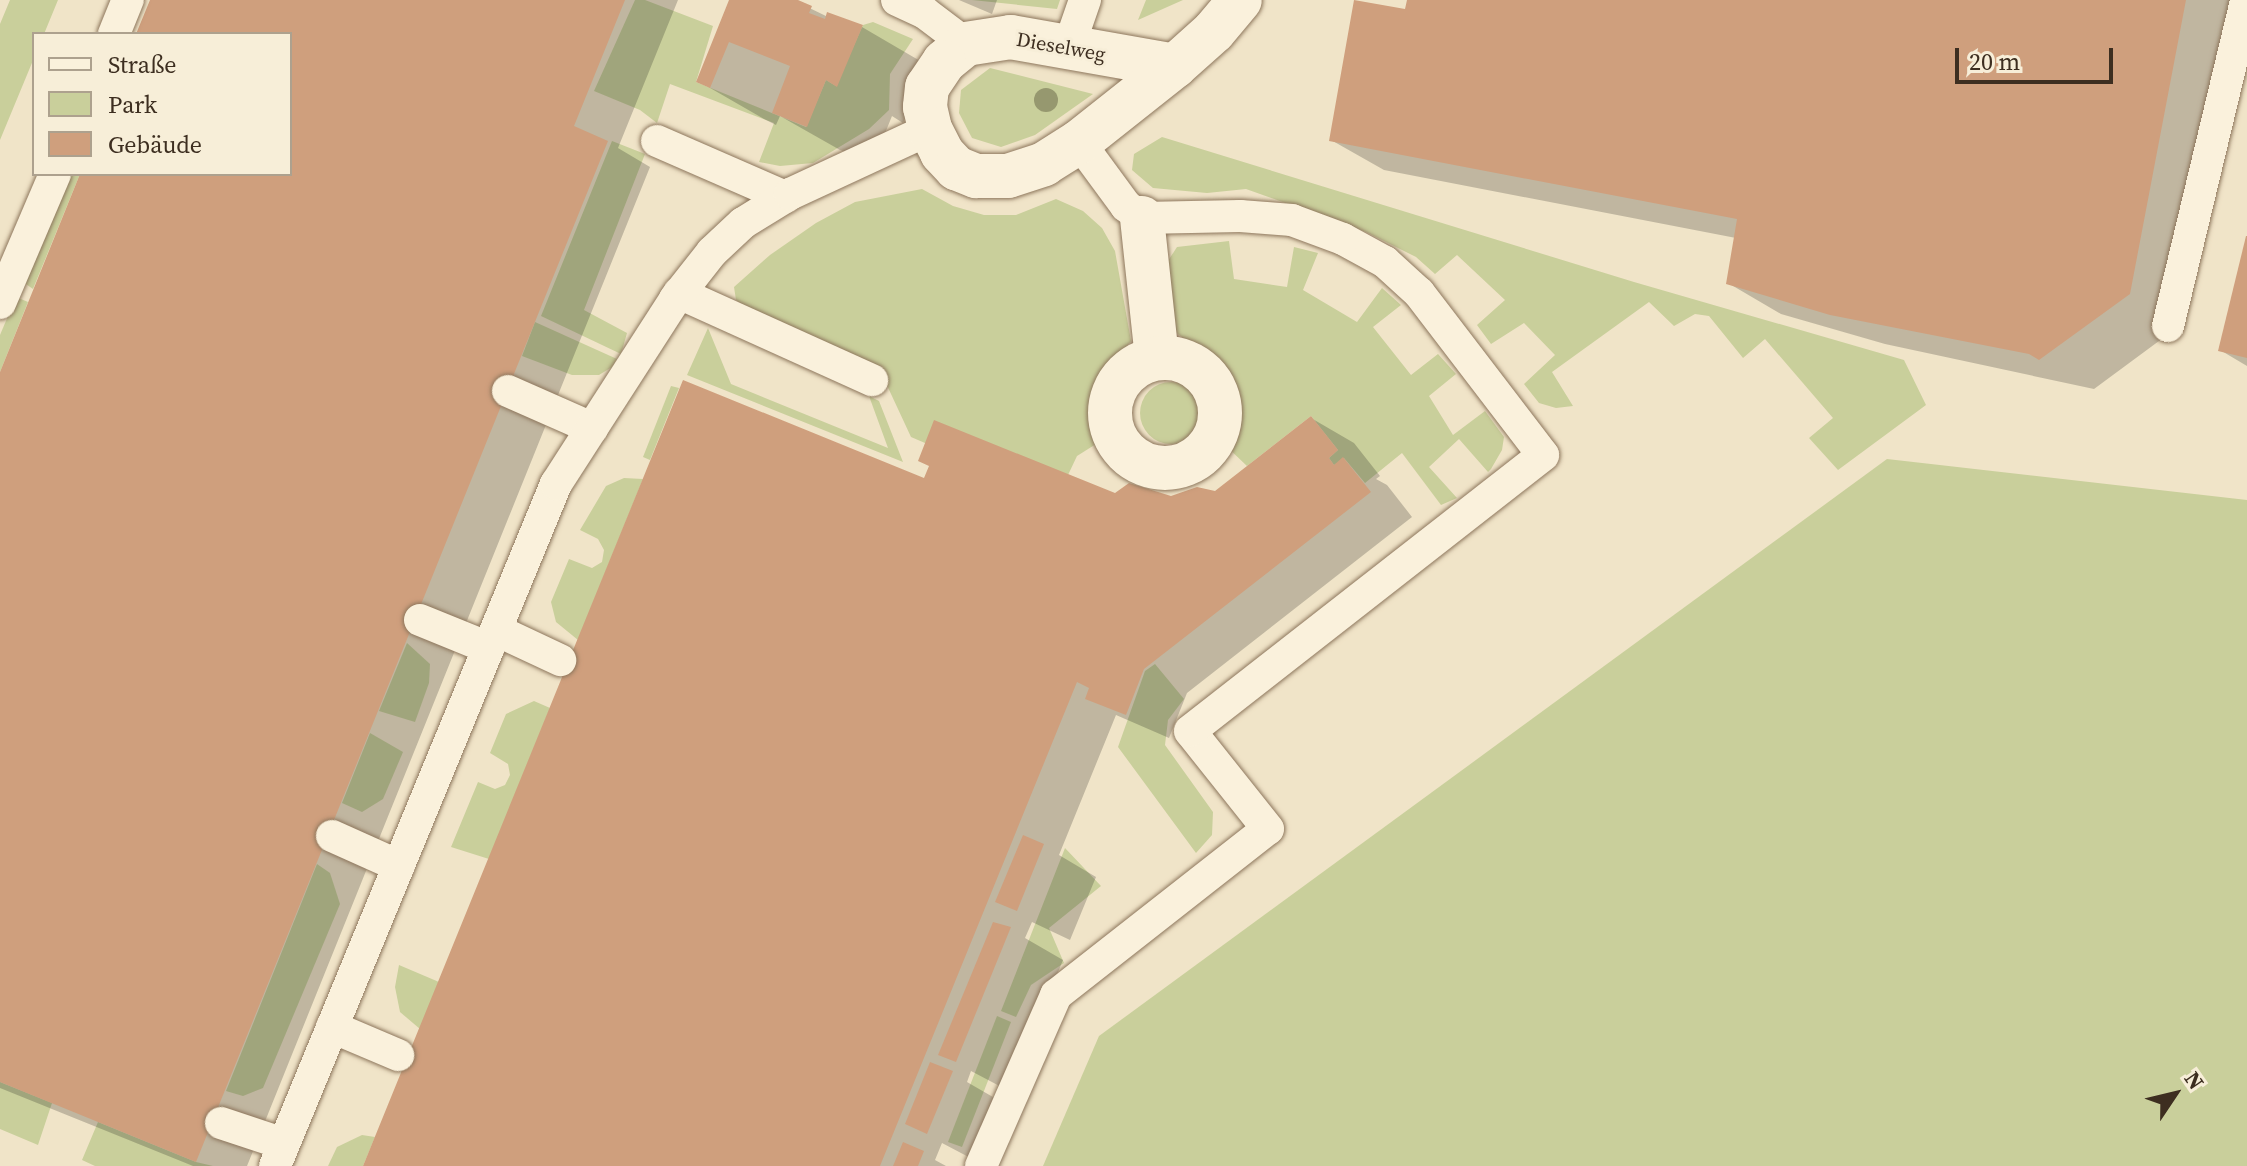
<!DOCTYPE html>
<html>
<head>
<meta charset="utf-8">
<style>
	body { margin:0 }
	#map { position:relative; width:2247px; height:1166px; overflow:hidden; background:#f0e4c8; font-family:"Source Serif 4",serif }
	div>[style] { position:absolute }
	.green>* { inset:0; background:#c9cf9b }
	.round { border-radius:50% }
	.shadow>* { inset:0; background:#0003 }
	.building>* { inset:0; background:#cf9f7d }
	.roads { filter:drop-shadow(0 0 2px #8d765c) drop-shadow(0 0 2px #8d765c) }
	.lane>* { height:32px; margin:-16px; padding:0 16px; transform-origin:16px; border-radius:16px; background:#faf1dc }
	.street>* { height:44px; margin:-22px; padding:0 22px; transform-origin:22px; border-radius:22px; background:#faf1dc }
	.street>.ring { margin:-22px; padding:0; box-sizing:content-box; background:none; border:44px solid #faf1dc; border-radius:50% }
	.trees>* { width:24px; height:24px; margin:-12px; border-radius:50%; background:#96986f }
	span { translate:-50% -50%; white-space:nowrap; text-align:center; line-height:1.15; -webkit-text-stroke:6px #f7eed8; paint-order:stroke }
	.street-label { font-size:20px; color:#3d2e20 }
	.legend { position:absolute; left:32px; top:32px; width:260px; height:144px; box-sizing:border-box; background:#f7eed8; border:2px solid #ada18e; margin:0; padding:10px 14px; list-style:none; font-size:24px; color:#3d2e20 }
	.legend li { display:flex; align-items:center; gap:16px; height:40px }
	.legend b { width:40px; border:2px solid #ada18e }
	.north { position:absolute; left:2135px; top:1054px; width:80px; height:80px; -webkit-text-stroke:6px #f7eed8; paint-order:stroke; rotate:55deg; font-size:22px; font-weight:700; line-height:32px; text-align:center; color:#3d2e20 }
	.north::after { content:''; display:block; margin:auto; width:28px; height:36px; background:#3d2e20; clip-path:polygon(50% 0,100% 100%,50% 72%,0 100%) }
	.scale { position:absolute; left:1955px; top:48px; width:158px; height:36px; box-sizing:border-box; border:4px solid #3d2e20; border-top:0; padding-left:10px; font-size:24px; line-height:28px; white-space:nowrap; color:#3d2e20; -webkit-text-stroke:6px #f7eed8; paint-order:stroke }
</style>
</head>
<body>
<div id="map">
	<div class="green">
		<div style="clip-path:polygon(10px 0,58px 0,44px 34px,34px 34px,34px 58px,0 140px,0 24px)"></div>
		<div style="clip-path:polygon(635px 0,645px 0,713px 26px,696px 82px,806px 127px,826px 80px,836px 86px,863px 25px,873px 22px,913px 39px,890px 74px,889px 110px,869px 129px,813px 163px,780px 166px,759px 162px,774px 123px,670px 84px,657px 123px,640px 110px,594px 91px)"></div>
		<div style="clip-path:polygon(972px 0,1060px 0,1057px 9px)"></div>
		<div style="clip-path:polygon(1146px 0,1183px 0,1138px 20px)"></div>
		<div style="clip-path:polygon(990px 68px,1018px 75px,1093px 94px,1035px 135px,1001px 147px,972px 138px,959px 113px,961px 90px)"></div>
		<div style="clip-path:polygon(1162px 137px,1634px 282px,1904px 360px,1926px 405px,1838px 470px,1809px 438px,1833px 418px,1765px 339px,1743px 358px,1709px 316px,1695px 314px,1674px 326px,1649px 302px,1552px 372px,1573px 406px,1556px 408px,1539px 403px,1524px 384px,1555px 355px,1524px 323px,1491px 344px,1477px 325px,1505px 300px,1457px 255px,1435px 274px,1416px 257px,1366px 232px,1246px 189px,1207px 193px,1153px 188px,1132px 170px,1134px 154px)"></div>
		<div style="clip-path:polygon(612px 141px,645px 154px,584px 310px,627px 333px,621px 354px,541px 316px)"></div>
		<div style="clip-path:polygon(67px 174px,80px 174px,33px 289px,20px 280px)"></div>
		<div style="clip-path:polygon(922px 189px,953px 206px,984px 215px,1016px 215px,1056px 199px,1083px 211px,1102px 228px,1115px 251px,1131px 341px,1108px 370px,1097px 403px,1104px 439px,1077px 456px,1068px 475px,925px 443px,911px 437px,878px 366px,754px 315px,736px 300px,734px 287px,770px 255px,816px 223px,855px 202px)"></div>
		<div style="clip-path:polygon(1229px 241px,1234px 279px,1287px 287px,1294px 247px,1318px 253px,1303px 290px,1357px 322px,1382px 288px,1401px 305px,1373px 327px,1411px 375px,1438px 354px,1456px 374px,1429px 396px,1453px 435px,1485px 411px,1504px 437px,1502px 450px,1491px 469px,1488px 472px,1459px 439px,1429px 467px,1457px 498px,1441px 505px,1402px 453px,1365px 483px,1344px 458px,1334px 465px,1329px 458px,1338px 450px,1311px 416px,1247px 466px,1225px 445px,1236px 403px,1229px 383px,1218px 366px,1173px 330px,1166px 264px,1177px 247px)"></div>
		<div style="clip-path:polygon(16px 297px,28px 302px,0 372px,0 335px)"></div>
		<div style="clip-path:polygon(535px 322px,617px 359px,612px 367px,599px 375px,572px 375px,522px 356px)"></div>
		<div style="clip-path:polygon(708px 328px,731px 384px,888px 448px,869px 396px,879px 401px,903px 462px,687px 375px)"></div>
		<div class="round" style="left:1140px;top:382px;width:62px;height:62px"></div>
		<div style="clip-path:polygon(671px 386px,679px 388px,650px 460px,643px 457px)"></div>
		<div style="clip-path:polygon(1887px 459px,2247px 500px,2247px 1166px,1043px 1166px,1099px 1036px)"></div>
		<div style="clip-path:polygon(624px 478px,643px 479px,578px 640px,556px 622px,551px 602px,569px 559px,592px 568px,602px 562px,604px 550px,598px 539px,580px 530px,606px 486px)"></div>
		<div style="clip-path:polygon(407px 643px,430px 664px,429px 683px,415px 722px,379px 711px)"></div>
		<div style="clip-path:polygon(1155px 664px,1184px 699px,1168px 720px,1165px 745px,1213px 812px,1212px 835px,1196px 853px,1118px 747px,1145px 671px)"></div>
		<div style="clip-path:polygon(534px 701px,550px 708px,489px 859px,451px 847px,478px 782px,495px 789px,505px 785px,510px 775px,508px 764px,490px 753px,506px 714px)"></div>
		<div style="clip-path:polygon(370px 733px,403px 752px,383px 799px,362px 812px,342px 803px)"></div>
		<div style="clip-path:polygon(1065px 848px,1101px 886px,1049px 928px,1064px 963px,1031px 985px,1016px 1017px,1001px 1011px)"></div>
		<div style="clip-path:polygon(317px 864px,330px 873px,340px 904px,263px 1088px,243px 1096px,226px 1091px)"></div>
		<div style="clip-path:polygon(399px 965px,439px 982px,420px 1029px,400px 1012px,395px 987px)"></div>
		<div style="clip-path:polygon(997px 1016px,1011px 1022px,962px 1147px,948px 1142px)"></div>
		<div style="clip-path:polygon(0 1082px,52px 1103px,38px 1145px,0 1129px)"></div>
		<div style="clip-path:polygon(98px 1122px,196px 1162px,213px 1166px,95px 1166px,82px 1160px)"></div>
		<div style="clip-path:polygon(362px 1135px,375px 1137px,363px 1166px,328px 1166px,337px 1147px)"></div>
	</div>
	<div class="shadow">
		<div style="clip-path:polygon(153px 0,678px 0,618px 148px,650px 167px,247px 1166px,193px 1166px,0 1088px,0 377px,82px 174px,290px 174px,290px 34px,139px 34px)"></div>
		<div style="clip-path:polygon(731px 0,793px 0,828px 17px,862px 27px,927px 65px,903px 123px,892px 116px,873px 163px,840px 150px,780px 116px,776px 125px,764px 119px,698px 81px)"></div>
		<div style="clip-path:polygon(959px 0,997px 0,992px 14px)"></div>
		<div style="clip-path:polygon(1409px 0,2245px 0,2182px 324px,2094px 389px,1885px 344px,1781px 314px,1728px 283px,1736px 238px,1384px 170px,1331px 140px,1407px 12px)"></div>
		<div style="clip-path:polygon(2247px 240px,2247px 366px,2220px 350px)"></div>
		<div style="clip-path:polygon(1311px 418px,1354px 443px,1380px 476px,1376px 479px,1387px 485px,1412px 517px,1187px 693px,1169px 738px,1116px 715px,1059px 855px,1096px 877px,1070px 940px,1032px 922px,1025px 938px,1063px 960px,1009px 1091px,971px 1071px,967px 1082px,1005px 1104px,980px 1163px,942px 1143px,935px 1160px,946px 1166px,365px 1166px,925px 481px,1171px 498px,1215px 493px)"></div>
	</div>
	<div class="building">
		<div style="clip-path:polygon(150px 0,625px 0,574px 126px,608px 141px,196px 1162px,0 1082px,0 372px,80px 174px,290px 174px,290px 34px,136px 34px)"></div>
		<div style="clip-path:polygon(729px 0,798px 0,812px 6px,809px 13px,825px 19px,827px 12px,863px 25px,837px 87px,826px 80px,807px 127px,772px 113px,790px 66px,729px 42px,710px 88px,696px 82px)"></div>
		<div style="clip-path:polygon(1354px 0,1405px 9px,1407px 0,2186px 0,2130px 294px,2039px 360px,2029px 354px,1830px 315px,1726px 284px,1737px 219px,1329px 141px)"></div>
		<div style="clip-path:polygon(2246px 236px,2247px 236px,2247px 358px,2218px 351px)"></div>
		<div style="clip-path:polygon(683px 380px,924px 478px,929px 466px,918px 461px,934px 420px,1115px 493px,1129px 483px,1171px 496px,1197px 487px,1215px 491px,1311px 416px,1338px 450px,1329px 458px,1334px 465px,1343px 457px,1371px 492px,1144px 669px,1126px 715px,1085px 699px,1089px 688px,1077px 682px,880px 1166px,363px 1166px)"></div>
		<div style="clip-path:polygon(1023px 835px,1044px 844px,1017px 911px,995px 902px)"></div>
		<div style="clip-path:polygon(993px 922px,1011px 927px,956px 1062px,938px 1055px)"></div>
		<div style="clip-path:polygon(930px 1062px,953px 1071px,927px 1134px,905px 1124px)"></div>
		<div style="clip-path:polygon(903px 1142px,924px 1151px,918px 1166px,893px 1166px)"></div>
	</div>
	<div class="roads">
		<div class="lane">
			<div style="left:897px;top:0;width:31px;rotate:25deg"></div>
			<div style="left:925px;top:13px;width:51px;rotate:37.1deg"></div>
			<div style="left:114px;top:34px;width:37px;rotate:-68deg"></div>
			<div style="left:1068px;top:49px;width:52px;rotate:-70.9deg"></div>
			<div style="left:657px;top:141px;width:140px;rotate:23.6deg"></div>
			<div style="left:679px;top:293px;width:212px;rotate:24.3deg"></div>
			<div style="left:0;top:303px;width:140px;rotate:-66.9deg"></div>
			<div style="left:2168px;top:326px;width:335px;rotate:-76.5deg"></div>
			<div style="left:508px;top:391px;width:92px;rotate:23.8deg"></div>
			<div style="left:420px;top:620px;width:74px;rotate:22.1deg"></div>
			<div style="left:496px;top:630px;width:71px;rotate:25.1deg"></div>
			<div style="left:332px;top:836px;width:73px;rotate:24.1deg"></div>
			<div style="left:332px;top:1027px;width:72px;rotate:23deg"></div>
			<div style="left:221px;top:1123px;width:66px;rotate:18.4deg"></div>
			<div style="left:275px;top:1166px;width:738px;rotate:-67.61deg"></div>
			<div style="left:556px;top:484px;width:220px;rotate:-57.2deg"></div>
			<div style="left:675px;top:299px;width:60px;rotate:-51.8deg"></div>
			<div style="left:712px;top:252px;width:42px;rotate:-43.1deg"></div>
			<div style="left:743px;top:223px;width:55px;rotate:-31.7deg"></div>
			<div style="left:790px;top:194px;width:154px;rotate:-24.9deg"></div>
			<div style="left:981px;top:1166px;width:187px;rotate:-66.3deg"></div>
			<div style="left:1056px;top:995px;width:269px;rotate:-38.1deg"></div>
			<div style="left:1268px;top:829px;width:125px;rotate:-128.5deg"></div>
			<div style="left:1190px;top:731px;width:448px;rotate:-38deg"></div>
			<div style="left:1543px;top:455px;width:204px;rotate:-127.4deg"></div>
			<div style="left:1419px;top:293px;width:46px;rotate:-137.6deg"></div>
			<div style="left:1385px;top:262px;width:48px;rotate:-151.3deg"></div>
			<div style="left:1343px;top:239px;width:54px;rotate:-159.6deg"></div>
			<div style="left:1292px;top:220px;width:52px;rotate:-175.6deg"></div>
			<div style="left:1240px;top:216px;width:98px;rotate:178.8deg"></div>
			<div style="left:1142px;top:218px;width:20px;rotate:-143deg"></div>
			<div style="left:1126px;top:206px;width:79px;rotate:-126.3deg"></div>
		</div>
		<div class="street">
			<div style="left:1175px;top:66px;width:167px;rotate:-170deg"></div>
			<div style="left:1011px;top:37px;width:46px;rotate:171.2deg"></div>
			<div style="left:966px;top:44px;width:28px;rotate:141deg"></div>
			<div style="left:944px;top:62px;width:30px;rotate:124deg"></div>
			<div style="left:927px;top:87px;width:20px;rotate:96deg"></div>
			<div style="left:925px;top:107px;width:23px;rotate:77deg"></div>
			<div style="left:930px;top:129px;width:27px;rotate:63deg"></div>
			<div style="left:942px;top:153px;width:21px;rotate:47deg"></div>
			<div style="left:956px;top:168px;width:22px;rotate:22deg"></div>
			<div style="left:976px;top:176px;width:32px"></div>
			<div style="left:1008px;top:176px;width:38px;rotate:-18deg"></div>
			<div style="left:1044px;top:164px;width:41px;rotate:-32.2deg"></div>
			<div style="left:1079px;top:142px;width:122px;rotate:-38.4deg"></div>
			<div style="left:1175px;top:66px;width:52px;rotate:-41.9deg"></div>
			<div style="left:1214px;top:31px;width:40px;rotate:-50deg"></div>
			<div style="left:1142px;top:218px;width:141px;rotate:83.9deg"></div>
			<div class="ring" style="left:1110px;top:358px;width:66px;height:66px"></div>
		</div>
	</div>
	<div class="trees">
		<div style="left:1046px;top:100px"></div>
	</div>
	<div class="street-label">
		<span style="left:1061px;top:47px;rotate:10deg">Dieselweg</span>
	</div>
	<ul class="legend">
	<li><b style="height:10px;background:#faf1dc"></b>Straße</li>
	<li><b style="height:22px;background:#c9cf9b"></b>Park</li>
	<li><b style="height:22px;background:#cf9f7d"></b>Gebäude</li>
	</ul>
	<div class="north">N</div>
	<div class="scale">20 m</div>
</div>
</body>
</html>
